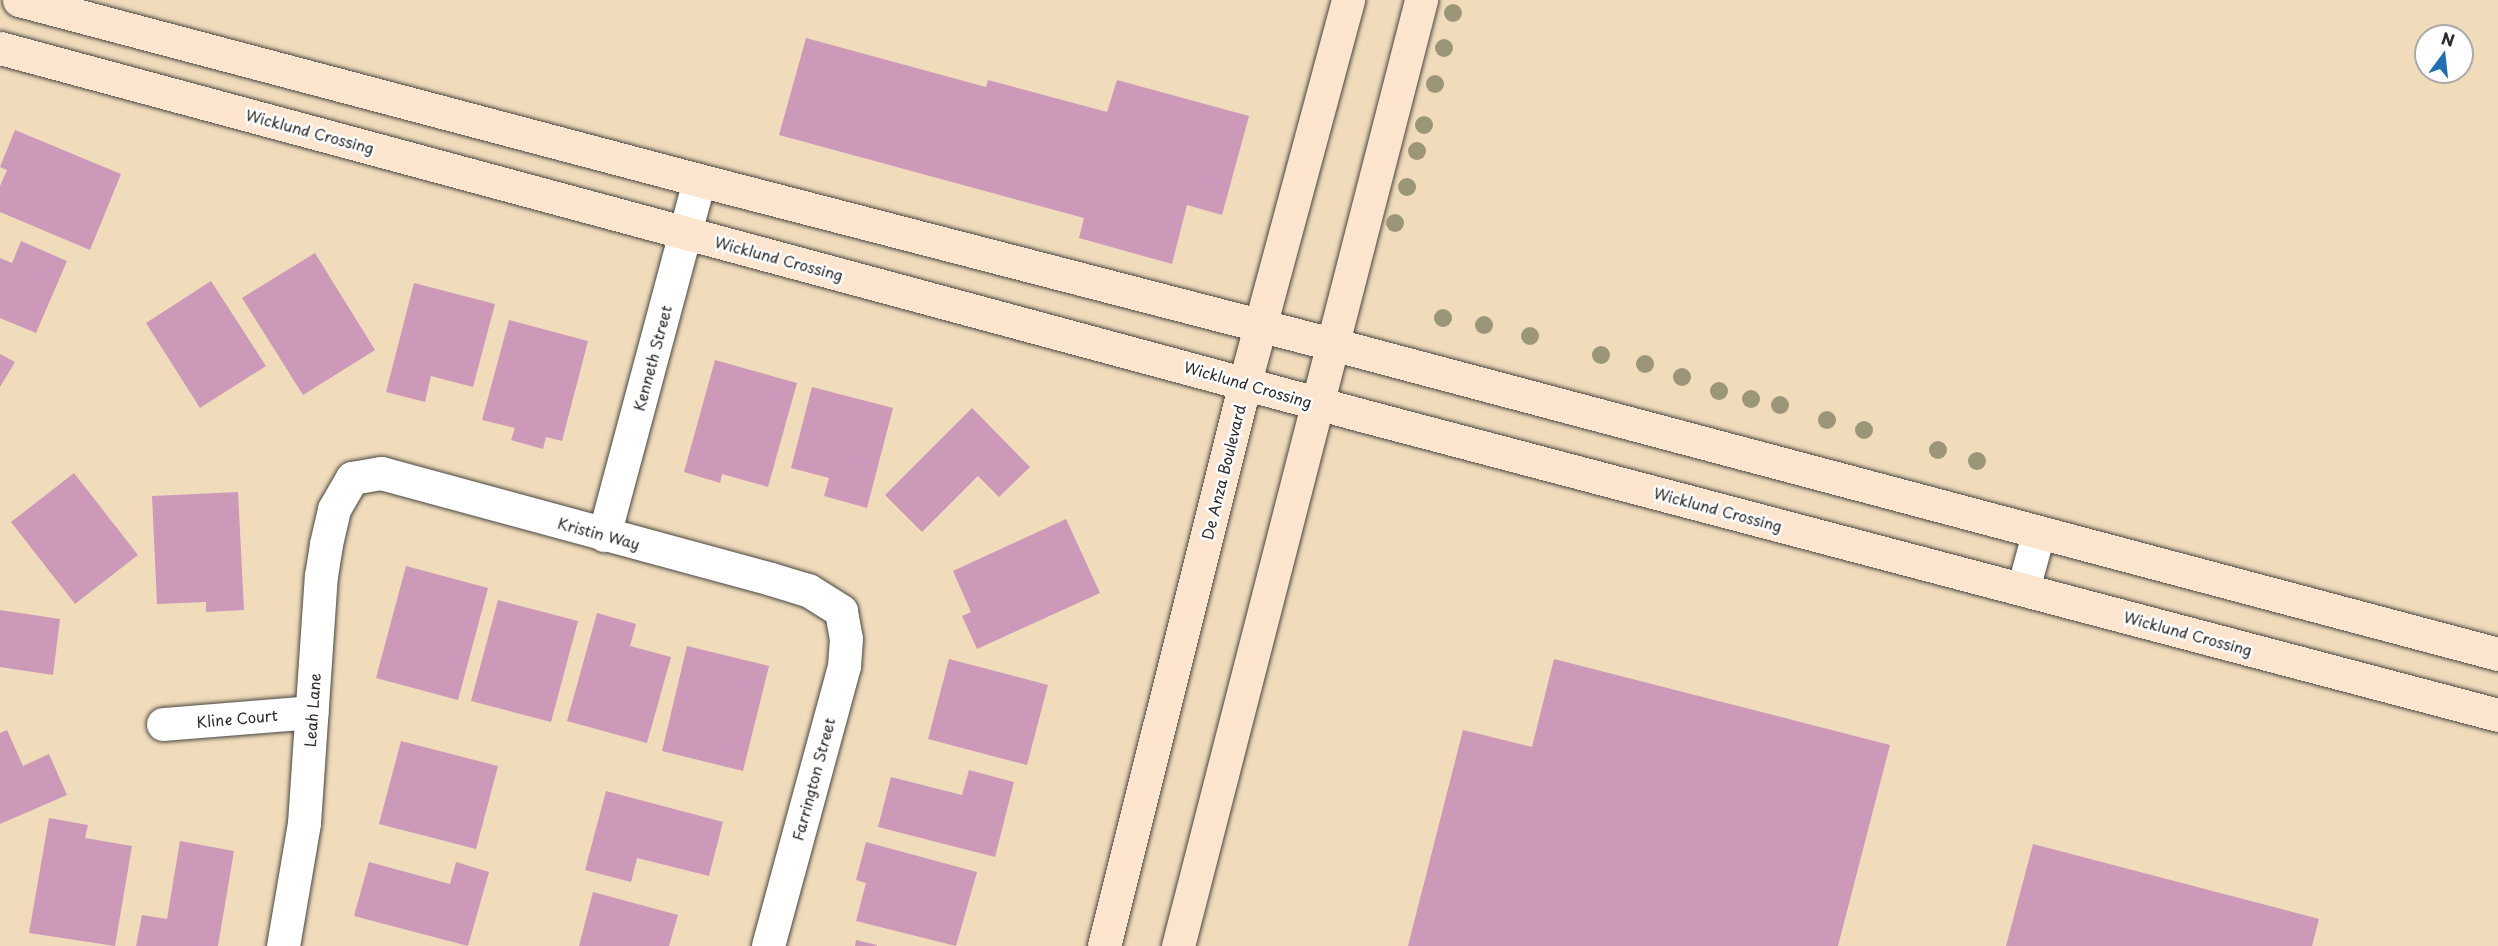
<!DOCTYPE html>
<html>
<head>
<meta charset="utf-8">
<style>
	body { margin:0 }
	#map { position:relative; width:2498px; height:946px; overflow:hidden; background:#f0dcbb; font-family:"Playpen Sans",sans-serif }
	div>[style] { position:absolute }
	.building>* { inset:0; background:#cc99b9 }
	.roads { filter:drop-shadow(0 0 2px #494641) drop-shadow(0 0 2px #494641) }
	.street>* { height:33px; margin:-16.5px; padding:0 16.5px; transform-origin:16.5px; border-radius:16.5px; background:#fff }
	.secondary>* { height:33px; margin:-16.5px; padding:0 16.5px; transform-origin:16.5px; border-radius:16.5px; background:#fbe5cf }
	.trees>* { width:18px; height:18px; margin:-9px; border-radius:50%; background:#9b9678 }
	span { translate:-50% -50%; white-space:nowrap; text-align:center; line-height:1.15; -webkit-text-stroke:5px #fff; paint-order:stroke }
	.street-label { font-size:15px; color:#2b2b2b }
	.north { position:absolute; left:2414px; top:24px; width:60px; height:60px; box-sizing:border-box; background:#fff; border:2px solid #aaa; border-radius:50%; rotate:15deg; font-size:16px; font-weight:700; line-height:24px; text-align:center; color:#2b2b2b }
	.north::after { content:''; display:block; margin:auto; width:21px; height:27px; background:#1f6fb2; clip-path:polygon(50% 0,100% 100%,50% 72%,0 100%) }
</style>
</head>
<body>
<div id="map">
	<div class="building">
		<div style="clip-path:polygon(806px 38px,986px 87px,988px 80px,1107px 112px,1117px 80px,1249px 116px,1222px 215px,1187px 205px,1172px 264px,1079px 238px,1084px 218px,779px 135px)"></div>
		<div style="clip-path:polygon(15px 130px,121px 174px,90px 250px,0 212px,0 186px,7px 170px,0 167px)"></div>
		<div style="clip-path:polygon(21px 241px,67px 261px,36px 333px,0 318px,0 258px,12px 263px)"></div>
		<div style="clip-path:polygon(315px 253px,375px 350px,303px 395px,242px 298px)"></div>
		<div style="clip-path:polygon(211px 281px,266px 366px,200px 408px,146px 323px)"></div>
		<div style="clip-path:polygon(414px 283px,495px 304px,473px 387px,431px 376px,425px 402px,386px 392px)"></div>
		<div style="clip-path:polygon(509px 320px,588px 341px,562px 441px,546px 437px,543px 449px,511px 440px,515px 428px,482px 420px)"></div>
		<div style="clip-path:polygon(0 354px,15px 362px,0 387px)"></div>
		<div style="clip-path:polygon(715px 360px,797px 383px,768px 487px,722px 474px,720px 483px,684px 472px)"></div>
		<div style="clip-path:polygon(812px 387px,893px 408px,867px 508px,824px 496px,829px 478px,791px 468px)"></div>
		<div style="clip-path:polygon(972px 408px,1030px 467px,999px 497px,978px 476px,922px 532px,885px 495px)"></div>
		<div style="clip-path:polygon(74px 473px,138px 555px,75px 604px,11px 522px)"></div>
		<div style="clip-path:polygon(238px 492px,244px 610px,206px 612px,206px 602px,157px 604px,152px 496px)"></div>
		<div style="clip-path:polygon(1066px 519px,1100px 593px,977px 649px,962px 616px,971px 612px,953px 571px)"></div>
		<div style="clip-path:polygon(406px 566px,488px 588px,458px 700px,376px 678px)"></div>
		<div style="clip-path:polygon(498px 600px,578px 621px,551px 722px,471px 701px)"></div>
		<div style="clip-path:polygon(0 610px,60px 619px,53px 675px,0 667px)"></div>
		<div style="clip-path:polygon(597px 613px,636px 624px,630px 646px,671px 657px,647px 743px,567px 721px)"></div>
		<div style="clip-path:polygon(687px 646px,769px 666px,743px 771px,662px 751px)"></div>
		<div style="clip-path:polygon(949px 659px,1048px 685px,1027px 765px,928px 739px)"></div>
		<div style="clip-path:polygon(1554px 659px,1890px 745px,1838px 946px,1408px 946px,1463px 730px,1532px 747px)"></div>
		<div style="clip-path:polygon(7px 730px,23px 766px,49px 754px,67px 795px,0 824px,0 733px)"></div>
		<div style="clip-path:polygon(401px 741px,498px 766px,476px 849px,379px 824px)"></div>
		<div style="clip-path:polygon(969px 770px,1014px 782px,995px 857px,878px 827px,891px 777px,962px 795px)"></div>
		<div style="clip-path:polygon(606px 791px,723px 822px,709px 876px,637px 858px,631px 882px,585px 870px)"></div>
		<div style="clip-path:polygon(49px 818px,88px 825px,85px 838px,132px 846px,115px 946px,29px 933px)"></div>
		<div style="clip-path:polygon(180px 841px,234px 851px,218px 946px,136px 946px,142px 915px,167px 919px)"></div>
		<div style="clip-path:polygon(866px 842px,977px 872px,956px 946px,856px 921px,866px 883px,856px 880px)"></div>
		<div style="clip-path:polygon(2033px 844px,2319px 919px,2312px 946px,2006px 946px)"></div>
		<div style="clip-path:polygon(369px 862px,450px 884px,456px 862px,489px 872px,468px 946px,354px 916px)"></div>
		<div style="clip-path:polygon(593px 892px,678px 915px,669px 946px,579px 946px)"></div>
		<div style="clip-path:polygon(856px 940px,877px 945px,877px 946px,855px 946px)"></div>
	</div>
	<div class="roads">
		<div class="street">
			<div style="left:604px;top:535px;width:367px;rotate:-75deg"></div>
			<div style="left:2023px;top:589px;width:57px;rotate:-74.7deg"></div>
			<div style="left:163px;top:724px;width:149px;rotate:-4.6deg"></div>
			<div style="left:283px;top:946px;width:125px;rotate:-80.3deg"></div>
			<div style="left:304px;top:823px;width:248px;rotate:-86.1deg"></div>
			<div style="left:321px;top:576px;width:32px;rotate:-81deg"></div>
			<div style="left:326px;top:544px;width:36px;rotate:-77deg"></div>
			<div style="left:334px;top:509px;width:36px;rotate:-60deg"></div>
			<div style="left:352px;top:478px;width:29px;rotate:-10deg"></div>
			<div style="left:381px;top:473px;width:404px;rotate:15.2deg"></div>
			<div style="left:771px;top:579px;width:39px;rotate:17deg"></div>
			<div style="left:808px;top:590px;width:39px;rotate:32deg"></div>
			<div style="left:841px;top:611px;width:27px;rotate:80deg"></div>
			<div style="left:846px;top:638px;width:28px;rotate:94deg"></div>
			<div style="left:844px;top:666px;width:290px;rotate:105.2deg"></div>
		</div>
		<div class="secondary">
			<div style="left:19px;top:0;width:703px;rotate:14.83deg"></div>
			<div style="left:699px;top:180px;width:654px;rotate:14.53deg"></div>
			<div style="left:1332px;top:344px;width:1207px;rotate:14.89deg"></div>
			<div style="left:0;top:48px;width:1410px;rotate:15.09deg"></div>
			<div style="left:1361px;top:415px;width:1176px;rotate:14.78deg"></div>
			<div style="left:1104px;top:946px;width:581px;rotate:-75.96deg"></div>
			<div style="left:1245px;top:382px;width:396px;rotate:-74.9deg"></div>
			<div style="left:1178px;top:946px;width:977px;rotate:-75.59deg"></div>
		</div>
	</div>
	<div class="trees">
		<div style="left:1453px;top:13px"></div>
		<div style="left:1444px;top:48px"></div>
		<div style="left:1435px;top:84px"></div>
		<div style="left:1424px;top:125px"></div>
		<div style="left:1417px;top:151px"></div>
		<div style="left:1407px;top:187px"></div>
		<div style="left:1395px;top:223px"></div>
		<div style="left:1443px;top:318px"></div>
		<div style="left:1484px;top:325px"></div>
		<div style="left:1530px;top:336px"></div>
		<div style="left:1601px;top:355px"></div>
		<div style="left:1645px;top:364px"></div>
		<div style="left:1682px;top:377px"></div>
		<div style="left:1719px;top:391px"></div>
		<div style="left:1751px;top:399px"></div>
		<div style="left:1780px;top:405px"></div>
		<div style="left:1827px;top:420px"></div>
		<div style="left:1864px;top:430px"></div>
		<div style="left:1938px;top:450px"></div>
		<div style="left:1977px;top:461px"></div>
	</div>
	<div class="street-label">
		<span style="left:310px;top:131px;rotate:15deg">Wicklund Crossing</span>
		<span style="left:779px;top:258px;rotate:15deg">Wicklund Crossing</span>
		<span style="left:652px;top:358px;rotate:-75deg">Kenneth Street</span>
		<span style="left:1248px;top:384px;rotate:16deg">Wicklund Crossing</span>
		<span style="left:1223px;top:472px;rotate:-76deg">De Anza Boulevard</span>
		<span style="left:1718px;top:509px;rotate:15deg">Wicklund Crossing</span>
		<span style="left:599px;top:533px;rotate:15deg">Kristin Way</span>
		<span style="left:2188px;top:633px;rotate:15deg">Wicklund Crossing</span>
		<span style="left:312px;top:710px;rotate:-86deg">Leah Lane</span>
		<span style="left:237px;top:718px;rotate:-5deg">Kline Court</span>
		<span style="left:813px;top:779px;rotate:-75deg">Farrington Street</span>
	</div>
	<div class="north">N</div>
</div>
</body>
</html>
